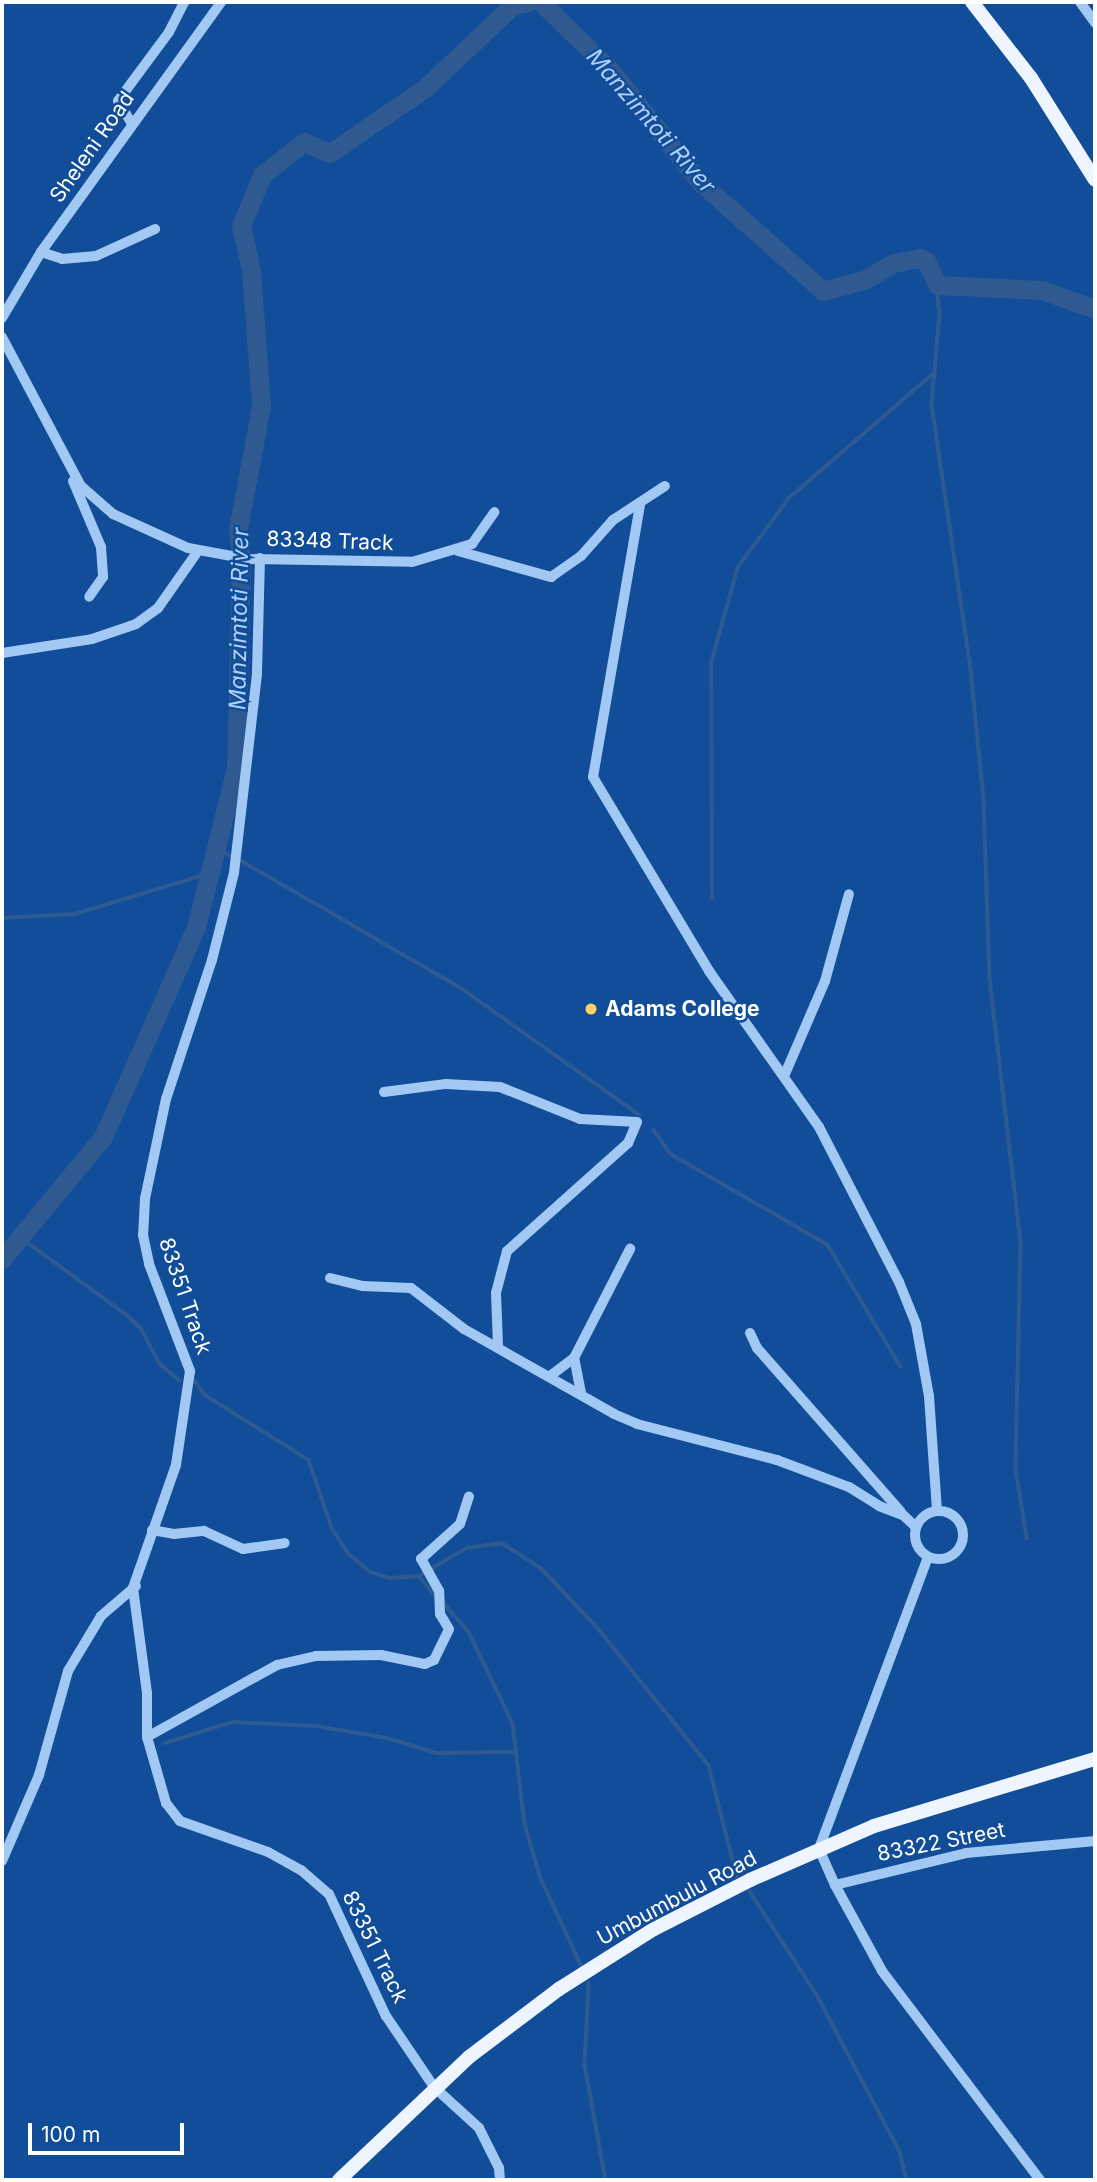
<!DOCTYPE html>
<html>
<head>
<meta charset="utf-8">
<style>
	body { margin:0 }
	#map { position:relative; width:1097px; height:2182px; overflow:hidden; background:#114d98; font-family:Inter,sans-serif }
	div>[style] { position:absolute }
	.stream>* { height:3.5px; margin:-1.75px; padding:0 1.75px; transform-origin:1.75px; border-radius:1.75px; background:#2e5a91 }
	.river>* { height:19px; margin:-9.5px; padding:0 9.5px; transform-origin:9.5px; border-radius:9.5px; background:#2e5a91 }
	.minor>* { height:10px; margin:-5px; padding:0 5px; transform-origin:5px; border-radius:5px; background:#a2c8f4 }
	.minor>.ring { margin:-5px; padding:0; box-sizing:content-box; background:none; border:10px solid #a2c8f4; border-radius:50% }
	.major>* { height:14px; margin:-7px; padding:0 7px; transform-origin:7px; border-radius:7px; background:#eff5ff }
	.dots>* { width:19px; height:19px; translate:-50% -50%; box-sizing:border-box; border:4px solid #114d98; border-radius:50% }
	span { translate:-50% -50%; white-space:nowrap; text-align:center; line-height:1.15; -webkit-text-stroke:5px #114d98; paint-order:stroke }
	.street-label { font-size:21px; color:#fff }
	.poi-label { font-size:21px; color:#fff; font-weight:700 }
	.left { translate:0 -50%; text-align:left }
	.water-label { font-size:23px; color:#afd2fa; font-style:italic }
	.frame { position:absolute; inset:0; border:4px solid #fff; pointer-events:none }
	.scale { position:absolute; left:28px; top:2123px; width:156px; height:32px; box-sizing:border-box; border:4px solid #fff; border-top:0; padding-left:9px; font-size:21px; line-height:24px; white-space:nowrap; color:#fff; -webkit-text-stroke:5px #114d98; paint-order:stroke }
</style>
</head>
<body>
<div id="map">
	<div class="stream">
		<div style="left:937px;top:285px;width:28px;rotate:84deg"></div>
		<div style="left:940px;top:313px;width:92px;rotate:95deg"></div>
		<div style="left:932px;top:405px;width:259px;rotate:81.6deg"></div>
		<div style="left:970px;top:661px;width:140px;rotate:84.2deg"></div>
		<div style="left:984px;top:800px;width:179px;rotate:88.1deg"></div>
		<div style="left:990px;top:979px;width:264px;rotate:83.3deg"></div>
		<div style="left:1021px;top:1241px;width:229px;rotate:91.3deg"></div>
		<div style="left:1016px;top:1470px;width:69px;rotate:80.8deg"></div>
		<div style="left:216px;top:847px;width:19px;rotate:32deg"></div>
		<div style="left:240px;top:860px;width:255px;rotate:30.1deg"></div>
		<div style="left:461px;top:988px;width:219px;rotate:35.4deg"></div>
		<div style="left:712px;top:899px;width:236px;rotate:-90.2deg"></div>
		<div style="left:711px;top:663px;width:100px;rotate:-74.3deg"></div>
		<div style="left:738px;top:567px;width:86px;rotate:-53.5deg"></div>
		<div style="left:789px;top:498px;width:193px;rotate:-40.8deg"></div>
		<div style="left:2px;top:918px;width:73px;rotate:-3.1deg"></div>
		<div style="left:75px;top:914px;width:141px;rotate:-16.9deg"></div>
		<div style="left:654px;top:1130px;width:29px;rotate:55deg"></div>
		<div style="left:671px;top:1154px;width:181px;rotate:30.1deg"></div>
		<div style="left:828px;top:1245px;width:142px;rotate:59.1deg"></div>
		<div style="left:20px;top:1237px;width:132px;rotate:36.1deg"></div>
		<div style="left:127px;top:1315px;width:19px;rotate:43deg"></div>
		<div style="left:141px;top:1328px;width:41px;rotate:62.2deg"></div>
		<div style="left:160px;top:1364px;width:26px;rotate:40deg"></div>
		<div style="left:192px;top:1377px;width:22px;rotate:54deg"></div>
		<div style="left:205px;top:1395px;width:123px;rotate:32deg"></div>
		<div style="left:309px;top:1460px;width:72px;rotate:71.3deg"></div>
		<div style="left:332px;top:1528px;width:30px;rotate:57deg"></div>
		<div style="left:348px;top:1553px;width:30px;rotate:40deg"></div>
		<div style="left:371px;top:1572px;width:20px;rotate:18deg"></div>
		<div style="left:390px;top:1578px;width:29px;rotate:-4deg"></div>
		<div style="left:419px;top:1576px;width:28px;rotate:51deg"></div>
		<div style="left:419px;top:1576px;width:56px;rotate:-30.3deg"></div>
		<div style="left:467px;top:1548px;width:35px;rotate:-8deg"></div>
		<div style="left:502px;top:1543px;width:46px;rotate:32.7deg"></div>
		<div style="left:541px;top:1568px;width:81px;rotate:46.5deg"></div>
		<div style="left:597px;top:1627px;width:179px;rotate:51.1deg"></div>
		<div style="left:709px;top:1766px;width:114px;rotate:75.7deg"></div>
		<div style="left:443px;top:1602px;width:40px;rotate:49deg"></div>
		<div style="left:469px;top:1632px;width:102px;rotate:64.4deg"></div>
		<div style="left:513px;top:1724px;width:101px;rotate:83.2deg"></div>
		<div style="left:525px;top:1824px;width:54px;rotate:73.9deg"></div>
		<div style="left:540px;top:1876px;width:100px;rotate:65.2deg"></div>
		<div style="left:165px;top:1743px;width:71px;rotate:-17.2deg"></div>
		<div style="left:233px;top:1722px;width:83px;rotate:2.8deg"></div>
		<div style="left:316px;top:1726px;width:72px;rotate:9.6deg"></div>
		<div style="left:387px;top:1738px;width:52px;rotate:16.7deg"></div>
		<div style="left:437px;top:1753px;width:79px;rotate:-0.7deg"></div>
		<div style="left:749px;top:1890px;width:125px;rotate:57.1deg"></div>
		<div style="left:817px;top:1995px;width:178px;rotate:62.1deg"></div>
		<div style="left:900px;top:2152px;width:29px;rotate:76deg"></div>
		<div style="left:589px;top:1983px;width:82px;rotate:92.8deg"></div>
		<div style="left:585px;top:2065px;width:117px;rotate:79.7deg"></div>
	</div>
	<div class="river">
		<div style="left:541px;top:2px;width:97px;rotate:44.6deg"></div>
		<div style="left:610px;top:70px;width:145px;rotate:51.2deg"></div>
		<div style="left:701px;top:183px;width:163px;rotate:41.5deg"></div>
		<div style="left:823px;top:291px;width:42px;rotate:-15deg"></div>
		<div style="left:864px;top:280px;width:34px;rotate:-30deg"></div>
		<div style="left:894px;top:263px;width:26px;rotate:-11deg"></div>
		<div style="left:920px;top:258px;width:7px;rotate:27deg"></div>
		<div style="left:926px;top:261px;width:26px;rotate:65deg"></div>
		<div style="left:937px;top:285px;width:105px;rotate:2.7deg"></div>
		<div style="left:1042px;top:290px;width:56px;rotate:19.7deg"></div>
		<div style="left:2px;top:1259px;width:158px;rotate:-50.4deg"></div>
		<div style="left:103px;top:1137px;width:230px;rotate:-66.1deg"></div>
		<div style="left:196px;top:927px;width:164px;rotate:-75.9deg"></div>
		<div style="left:236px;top:768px;width:205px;rotate:-88.6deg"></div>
		<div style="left:241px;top:563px;width:34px;rotate:-95deg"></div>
		<div style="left:238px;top:529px;width:125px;rotate:-79.4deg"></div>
		<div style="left:261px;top:406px;width:136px;rotate:-94.2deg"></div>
		<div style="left:251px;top:270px;width:45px;rotate:-102.8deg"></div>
		<div style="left:241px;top:226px;width:55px;rotate:-67.6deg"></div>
		<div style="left:262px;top:175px;width:53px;rotate:-38.2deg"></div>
		<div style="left:304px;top:142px;width:28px;rotate:23deg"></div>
		<div style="left:330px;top:153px;width:115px;rotate:-34.4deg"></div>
		<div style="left:425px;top:88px;width:121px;rotate:-43.3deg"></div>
		<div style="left:513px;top:5px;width:15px;rotate:-11deg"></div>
	</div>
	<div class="minor">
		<div style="left:1080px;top:2px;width:26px;rotate:54deg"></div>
		<div style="left:132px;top:124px;width:27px;rotate:-121deg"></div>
		<div style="left:118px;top:101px;width:86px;rotate:-53.5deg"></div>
		<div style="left:169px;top:32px;width:34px;rotate:-63deg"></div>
		<div style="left:41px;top:252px;width:22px;rotate:18deg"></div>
		<div style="left:62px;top:259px;width:34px;rotate:-5deg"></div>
		<div style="left:96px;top:256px;width:65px;rotate:-24.6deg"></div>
		<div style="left:2px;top:318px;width:77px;rotate:-59.4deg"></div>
		<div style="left:41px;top:252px;width:308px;rotate:-54.2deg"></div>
		<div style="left:2px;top:337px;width:169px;rotate:62.1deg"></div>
		<div style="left:81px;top:486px;width:43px;rotate:41.2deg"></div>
		<div style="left:113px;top:514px;width:82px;rotate:24.4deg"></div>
		<div style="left:188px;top:548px;width:61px;rotate:10.4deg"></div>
		<div style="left:248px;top:559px;width:164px;rotate:1deg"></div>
		<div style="left:412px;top:562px;width:63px;rotate:-16.7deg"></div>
		<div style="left:472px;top:544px;width:39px;rotate:-55deg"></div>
		<div style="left:73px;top:481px;width:72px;rotate:67deg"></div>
		<div style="left:101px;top:547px;width:30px;rotate:86deg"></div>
		<div style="left:103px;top:577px;width:24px;rotate:125deg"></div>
		<div style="left:640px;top:505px;width:276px;rotate:99.8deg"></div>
		<div style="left:593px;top:777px;width:226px;rotate:59.1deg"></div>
		<div style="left:709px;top:971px;width:191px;rotate:54.8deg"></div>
		<div style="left:819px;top:1127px;width:174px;rotate:62.7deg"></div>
		<div style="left:899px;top:1282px;width:45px;rotate:68deg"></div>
		<div style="left:916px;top:1324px;width:73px;rotate:79.8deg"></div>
		<div style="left:929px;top:1396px;width:115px;rotate:86deg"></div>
		<div style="left:458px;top:551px;width:97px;rotate:15.6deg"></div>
		<div style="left:551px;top:577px;width:37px;rotate:-35deg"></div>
		<div style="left:581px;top:556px;width:48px;rotate:-48.4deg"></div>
		<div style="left:613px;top:520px;width:62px;rotate:-33.2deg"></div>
		<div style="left:260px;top:558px;width:116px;rotate:91.5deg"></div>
		<div style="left:257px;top:674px;width:200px;rotate:96.6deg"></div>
		<div style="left:234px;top:873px;width:90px;rotate:104.2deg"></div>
		<div style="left:212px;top:960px;width:146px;rotate:108.3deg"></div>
		<div style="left:166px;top:1099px;width:102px;rotate:101.9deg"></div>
		<div style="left:145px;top:1199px;width:36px;rotate:93deg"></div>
		<div style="left:143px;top:1235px;width:30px;rotate:78deg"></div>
		<div style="left:149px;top:1264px;width:115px;rotate:69deg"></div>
		<div style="left:190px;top:1371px;width:95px;rotate:98.5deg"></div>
		<div style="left:176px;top:1465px;width:130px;rotate:109.3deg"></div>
		<div style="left:133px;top:1588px;width:106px;rotate:82.4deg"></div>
		<div style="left:147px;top:1693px;width:44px;rotate:90deg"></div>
		<div style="left:147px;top:1737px;width:69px;rotate:73.9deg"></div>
		<div style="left:166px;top:1803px;width:23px;rotate:52deg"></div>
		<div style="left:180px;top:1821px;width:93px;rotate:19.4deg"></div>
		<div style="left:268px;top:1852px;width:38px;rotate:29deg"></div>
		<div style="left:301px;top:1870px;width:37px;rotate:41deg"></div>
		<div style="left:329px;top:1894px;width:135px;rotate:65deg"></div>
		<div style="left:386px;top:2016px;width:86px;rotate:55.9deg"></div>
		<div style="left:434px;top:2087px;width:61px;rotate:42.3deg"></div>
		<div style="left:479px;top:2128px;width:45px;rotate:63.4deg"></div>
		<div style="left:499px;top:2168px;width:12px;rotate:85deg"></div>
		<div style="left:2px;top:653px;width:91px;rotate:-8.8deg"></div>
		<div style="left:92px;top:639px;width:46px;rotate:-18.8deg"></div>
		<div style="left:136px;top:624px;width:27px;rotate:-36deg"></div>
		<div style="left:158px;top:608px;width:70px;rotate:-54.9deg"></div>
		<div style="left:785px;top:1074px;width:101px;rotate:-66.7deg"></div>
		<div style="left:825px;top:981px;width:90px;rotate:-74.6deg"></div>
		<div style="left:384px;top:1092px;width:63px;rotate:-7.4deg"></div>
		<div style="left:446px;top:1084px;width:54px;rotate:3.2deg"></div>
		<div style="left:500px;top:1087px;width:86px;rotate:21.8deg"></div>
		<div style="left:580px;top:1119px;width:57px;rotate:3deg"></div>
		<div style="left:637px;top:1122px;width:23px;rotate:113deg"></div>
		<div style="left:628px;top:1143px;width:162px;rotate:138.2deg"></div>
		<div style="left:507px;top:1251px;width:43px;rotate:104.7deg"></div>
		<div style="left:496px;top:1293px;width:52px;rotate:87.8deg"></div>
		<div style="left:330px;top:1278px;width:34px;rotate:14deg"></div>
		<div style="left:363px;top:1286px;width:48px;rotate:2.4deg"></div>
		<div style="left:411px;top:1288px;width:67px;rotate:37.7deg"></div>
		<div style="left:464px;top:1329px;width:172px;rotate:29.5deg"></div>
		<div style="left:614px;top:1414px;width:25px;rotate:23deg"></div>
		<div style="left:637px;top:1424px;width:145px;rotate:14.4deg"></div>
		<div style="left:777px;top:1460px;width:77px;rotate:20.6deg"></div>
		<div style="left:849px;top:1487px;width:36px;rotate:32deg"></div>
		<div style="left:879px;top:1506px;width:26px;rotate:21deg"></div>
		<div style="left:903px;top:1515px;width:18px;rotate:43deg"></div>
		<div style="left:750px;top:1333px;width:17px;rotate:65deg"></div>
		<div style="left:757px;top:1348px;width:218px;rotate:48.7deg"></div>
		<div style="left:550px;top:1376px;width:30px;rotate:-37deg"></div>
		<div style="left:581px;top:1393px;width:36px;rotate:-101deg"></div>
		<div style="left:574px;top:1358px;width:123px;rotate:-62.8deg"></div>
		<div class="ring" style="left:915px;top:1511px;width:38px;height:38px"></div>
		<div style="left:152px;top:1530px;width:22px;rotate:10deg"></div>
		<div style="left:174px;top:1534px;width:30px;rotate:-6deg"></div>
		<div style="left:204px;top:1531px;width:43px;rotate:24.8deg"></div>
		<div style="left:243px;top:1549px;width:42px;rotate:-8.1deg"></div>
		<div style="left:928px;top:1557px;width:312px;rotate:110.5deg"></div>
		<div style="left:819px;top:1849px;width:39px;rotate:66deg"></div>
		<div style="left:835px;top:1885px;width:135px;rotate:-13.7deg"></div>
		<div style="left:966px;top:1853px;width:130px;rotate:-5.3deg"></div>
		<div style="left:147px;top:1737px;width:149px;rotate:-29deg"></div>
		<div style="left:277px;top:1665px;width:40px;rotate:-13deg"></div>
		<div style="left:316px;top:1656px;width:65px;rotate:-0.9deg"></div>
		<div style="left:381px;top:1655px;width:45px;rotate:11.6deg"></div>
		<div style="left:425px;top:1664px;width:10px;rotate:-24deg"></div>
		<div style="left:434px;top:1660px;width:34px;rotate:-64deg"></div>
		<div style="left:449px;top:1629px;width:17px;rotate:-121deg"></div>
		<div style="left:440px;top:1614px;width:23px;rotate:-92deg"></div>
		<div style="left:439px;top:1591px;width:37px;rotate:-119deg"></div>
		<div style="left:421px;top:1559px;width:52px;rotate:-41.9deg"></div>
		<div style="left:460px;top:1524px;width:29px;rotate:-72deg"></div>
		<div style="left:2px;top:1861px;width:94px;rotate:-66.7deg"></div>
		<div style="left:39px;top:1775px;width:108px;rotate:-74.4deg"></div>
		<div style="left:68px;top:1671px;width:64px;rotate:-59deg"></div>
		<div style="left:101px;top:1616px;width:46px;rotate:-40.6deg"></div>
		<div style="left:835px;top:1885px;width:98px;rotate:61.3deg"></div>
		<div style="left:882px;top:1971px;width:262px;rotate:52.9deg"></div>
	</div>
	<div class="major">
		<div style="left:972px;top:2px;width:96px;rotate:52.2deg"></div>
		<div style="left:1031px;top:78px;width:120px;rotate:57.9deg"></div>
		<div style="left:339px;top:2180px;width:179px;rotate:-43.4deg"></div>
		<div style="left:469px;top:2057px;width:113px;rotate:-37.1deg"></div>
		<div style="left:559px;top:1989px;width:112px;rotate:-32.3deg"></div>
		<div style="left:654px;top:1929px;width:108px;rotate:-27deg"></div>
		<div style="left:750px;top:1880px;width:135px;rotate:-23.5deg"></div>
		<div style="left:874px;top:1826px;width:231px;rotate:-16.9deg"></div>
	</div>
	<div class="dots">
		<div style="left:591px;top:1009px;background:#ffd165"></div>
	</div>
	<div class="street-label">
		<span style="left:92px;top:147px;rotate:-55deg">Sheleni Road</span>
		<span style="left:330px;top:541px;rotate:2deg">83348 Track</span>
		<span style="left:185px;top:1296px;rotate:71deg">83351 Track</span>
		<span style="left:941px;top:1842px;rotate:-11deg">83322 Street</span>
		<span style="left:677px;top:1898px;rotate:-28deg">Umbumbulu Road</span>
		<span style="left:375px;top:1947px;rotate:64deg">83351 Track</span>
	</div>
	<div class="poi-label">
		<span class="left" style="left:605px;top:1009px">Adams College</span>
	</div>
	<div class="water-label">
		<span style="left:651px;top:121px;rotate:49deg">Manzimtoti River</span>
		<span style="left:239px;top:619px;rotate:-89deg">Manzimtoti River</span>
	</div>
	<div class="frame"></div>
	<div class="scale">100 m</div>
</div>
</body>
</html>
